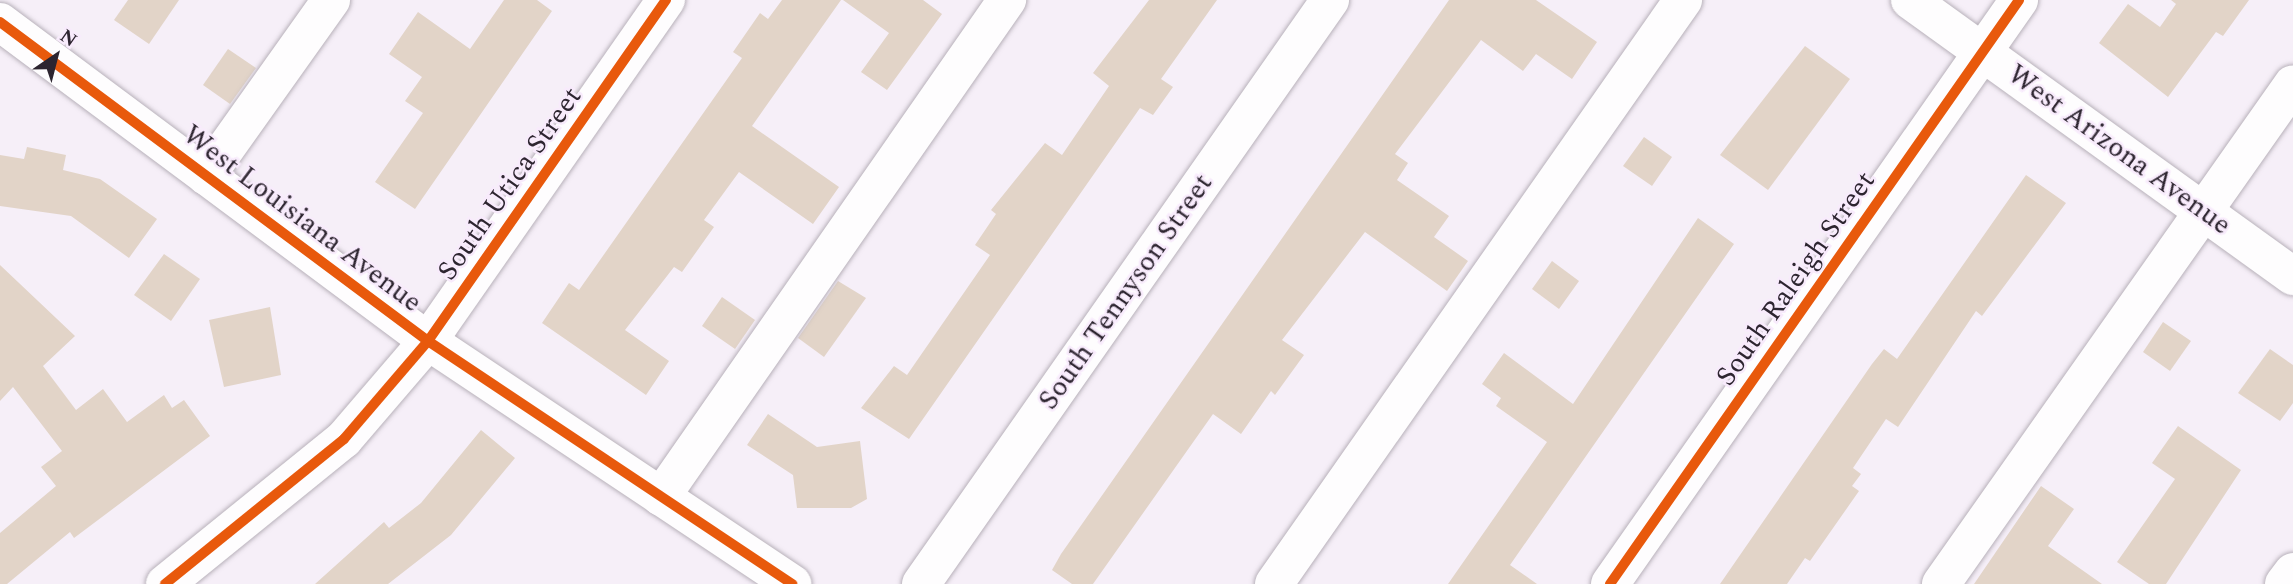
<!DOCTYPE html>
<html>
<head>
<meta charset="utf-8">
<style>
	body { margin:0 }
	#map { position:relative; width:2293px; height:584px; overflow:hidden; background:#f6eff8; font-family:Spectral,serif }
	div>[style] { position:absolute }
	.building>* { inset:0; background:#e2d4c8 }
	.roads { filter:drop-shadow(0 0 2px #b8b1ba) drop-shadow(0 0 2px #b8b1ba) }
	.minor>* { height:38px; margin:-19px; padding:0 19px; transform-origin:19px; border-radius:19px; background:#fefdfe }
	.cycleway>* { height:10px; margin:-5px; padding:0 5px; transform-origin:5px; border-radius:5px; background:#e8590c }
	span { translate:-50% -50%; white-space:nowrap; text-align:center; line-height:1.15; -webkit-text-stroke:5px #f8ebfc; paint-order:stroke }
	.street-label { font-size:28px; color:#2d2530 }
	.north { position:absolute; left:21px; top:21px; width:70px; height:70px; -webkit-text-stroke:5px #f8ebfc; paint-order:stroke; rotate:35deg; font-size:19px; font-weight:700; line-height:28px; text-align:center; color:#2d2530 }
	.north::after { content:''; display:block; margin:auto; width:24px; height:32px; background:#2d2530; clip-path:polygon(50% 0,100% 100%,50% 72%,0 100%) }
</style>
</head>
<body>
<div id="map">
	<div class="building">
		<div style="clip-path:polygon(128px 0,179px 0,149px 44px,114px 20px)"></div>
		<div style="clip-path:polygon(504px 0,537px 0,552px 11px,415px 209px,375px 182px,423px 113px,405px 101px,422px 77px,389px 54px,418px 12px,470px 49px)"></div>
		<div style="clip-path:polygon(782px 0,841px 0,752px 126px,839px 187px,813px 224px,739px 172px,704px 220px,714px 227px,682px 272px,674px 267px,625px 330px,669px 361px,646px 395px,542px 323px,569px 283px,579px 290px,742px 58px,733px 52px,760px 13px,768px 19px)"></div>
		<div style="clip-path:polygon(843px 0,923px 0,942px 14px,887px 90px,861px 72px,889px 33px)"></div>
		<div style="clip-path:polygon(1149px 0,1217px 0,1161px 79px,1173px 87px,1153px 115px,1140px 108px,909px 439px,861px 408px,894px 366px,907px 375px,990px 255px,975px 245px,996px 214px,991px 210px,1045px 143px,1062px 155px,1109px 86px,1093px 73px)"></div>
		<div style="clip-path:polygon(1449px 0,1536px 0,1597px 42px,1572px 79px,1536px 54px,1523px 71px,1481px 40px,1395px 154px,1408px 163px,1397px 180px,1449px 216px,1434px 237px,1468px 261px,1447px 291px,1365px 232px,1282px 340px,1304px 355px,1275px 395px,1271px 391px,1241px 434px,1213px 414px,1093px 584px,1072px 584px,1052px 570px,1061px 554px)"></div>
		<div style="clip-path:polygon(2171px 0,2249px 0,2223px 36px,2216px 32px,2168px 97px,2099px 43px,2128px 4px,2160px 27px,2176px 4px)"></div>
		<div style="clip-path:polygon(1805px 46px,1850px 79px,1768px 190px,1720px 155px)"></div>
		<div style="clip-path:polygon(228px 49px,256px 68px,230px 104px,203px 85px)"></div>
		<div style="clip-path:polygon(1644px 137px,1672px 157px,1652px 186px,1623px 166px)"></div>
		<div style="clip-path:polygon(27px 147px,66px 155px,63px 170px,100px 179px,157px 219px,129px 258px,71px 216px,0 206px,0 155px,24px 159px)"></div>
		<div style="clip-path:polygon(2026px 175px,2066px 203px,1982px 316px,1976px 311px,1898px 427px,1886px 419px,1853px 468px,1861px 474px,1852px 486px,1859px 491px,1810px 561px,1805px 558px,1787px 584px,1720px 584px,1872px 364px,1884px 349px,1897px 359px)"></div>
		<div style="clip-path:polygon(1698px 218px,1734px 244px,1510px 565px,1537px 584px,1448px 584px,1547px 442px,1496px 406px,1501px 398px,1482px 384px,1504px 353px,1573px 404px)"></div>
		<div style="clip-path:polygon(164px 254px,200px 279px,171px 321px,134px 295px)"></div>
		<div style="clip-path:polygon(1552px 261px,1579px 281px,1559px 309px,1532px 289px)"></div>
		<div style="clip-path:polygon(0 265px,75px 336px,43px 366px,76px 410px,103px 389px,127px 422px,164px 395px,172px 408px,184px 400px,210px 436px,74px 538px,70px 532px,7px 584px,0 584px,0 533px,56px 486px,41px 467px,62px 451px,13px 387px,0 401px)"></div>
		<div style="clip-path:polygon(838px 281px,866px 298px,824px 357px,798px 338px)"></div>
		<div style="clip-path:polygon(722px 297px,755px 320px,735px 349px,702px 326px)"></div>
		<div style="clip-path:polygon(270px 307px,281px 375px,224px 387px,209px 320px)"></div>
		<div style="clip-path:polygon(2163px 322px,2191px 341px,2170px 371px,2143px 352px)"></div>
		<div style="clip-path:polygon(2270px 349px,2293px 365px,2293px 403px,2280px 421px,2238px 393px)"></div>
		<div style="clip-path:polygon(768px 414px,817px 447px,860px 441px,867px 499px,851px 508px,797px 508px,793px 475px,747px 445px)"></div>
		<div style="clip-path:polygon(2178px 426px,2241px 470px,2166px 584px,2149px 584px,2117px 562px,2175px 479px,2152px 463px)"></div>
		<div style="clip-path:polygon(481px 430px,515px 458px,451px 535px,388px 584px,315px 584px,384px 522px,389px 528px,421px 503px)"></div>
		<div style="clip-path:polygon(2041px 486px,2074px 509px,2048px 546px,2102px 584px,1974px 584px)"></div>
	</div>
	<div class="roads">
		<div class="minor">
			<div style="left:1910px;top:0;width:472px;rotate:35.8deg"></div>
			<div style="left:0;top:22px;width:534px;rotate:36.7deg"></div>
			<div style="left:428px;top:341px;width:438px;rotate:33.7deg"></div>
			<div style="left:206px;top:176px;width:216px;rotate:-54.6deg"></div>
			<div style="left:661px;top:497px;width:606px;rotate:-55.16deg"></div>
			<div style="left:165px;top:584px;width:230px;rotate:-39deg"></div>
			<div style="left:344px;top:439px;width:129px;rotate:-49.4deg"></div>
			<div style="left:428px;top:341px;width:416px;rotate:-55.1deg"></div>
			<div style="left:921px;top:584px;width:713px;rotate:-54.99deg"></div>
			<div style="left:1274px;top:584px;width:713px;rotate:-54.99deg"></div>
			<div style="left:1610px;top:584px;width:713px;rotate:-54.99deg"></div>
			<div style="left:1941px;top:584px;width:611px;rotate:-54.85deg"></div>
			<div style="left:2284px;top:584px;width:15px;rotate:-53deg"></div>
		</div>
	</div>
	<div class="cycleway">
		<div style="left:0;top:22px;width:534px;rotate:36.7deg"></div>
		<div style="left:428px;top:341px;width:438px;rotate:33.7deg"></div>
		<div style="left:165px;top:584px;width:230px;rotate:-39deg"></div>
		<div style="left:344px;top:439px;width:129px;rotate:-49.4deg"></div>
		<div style="left:428px;top:341px;width:416px;rotate:-55.1deg"></div>
		<div style="left:1610px;top:584px;width:713px;rotate:-54.99deg"></div>
	</div>
	<div class="street-label">
		<span style="left:2119px;top:150px;rotate:36deg">West Arizona Avenue</span>
		<span style="left:510px;top:184px;rotate:-55deg">South Utica Street</span>
		<span style="left:302px;top:219px;rotate:37deg">West Louisiana Avenue</span>
		<span style="left:1796px;top:279px;rotate:-55deg">South Raleigh Street</span>
		<span style="left:1126px;top:292px;rotate:-55deg">South Tennyson Street</span>
	</div>
	<div class="north">N</div>
</div>
</body>
</html>
